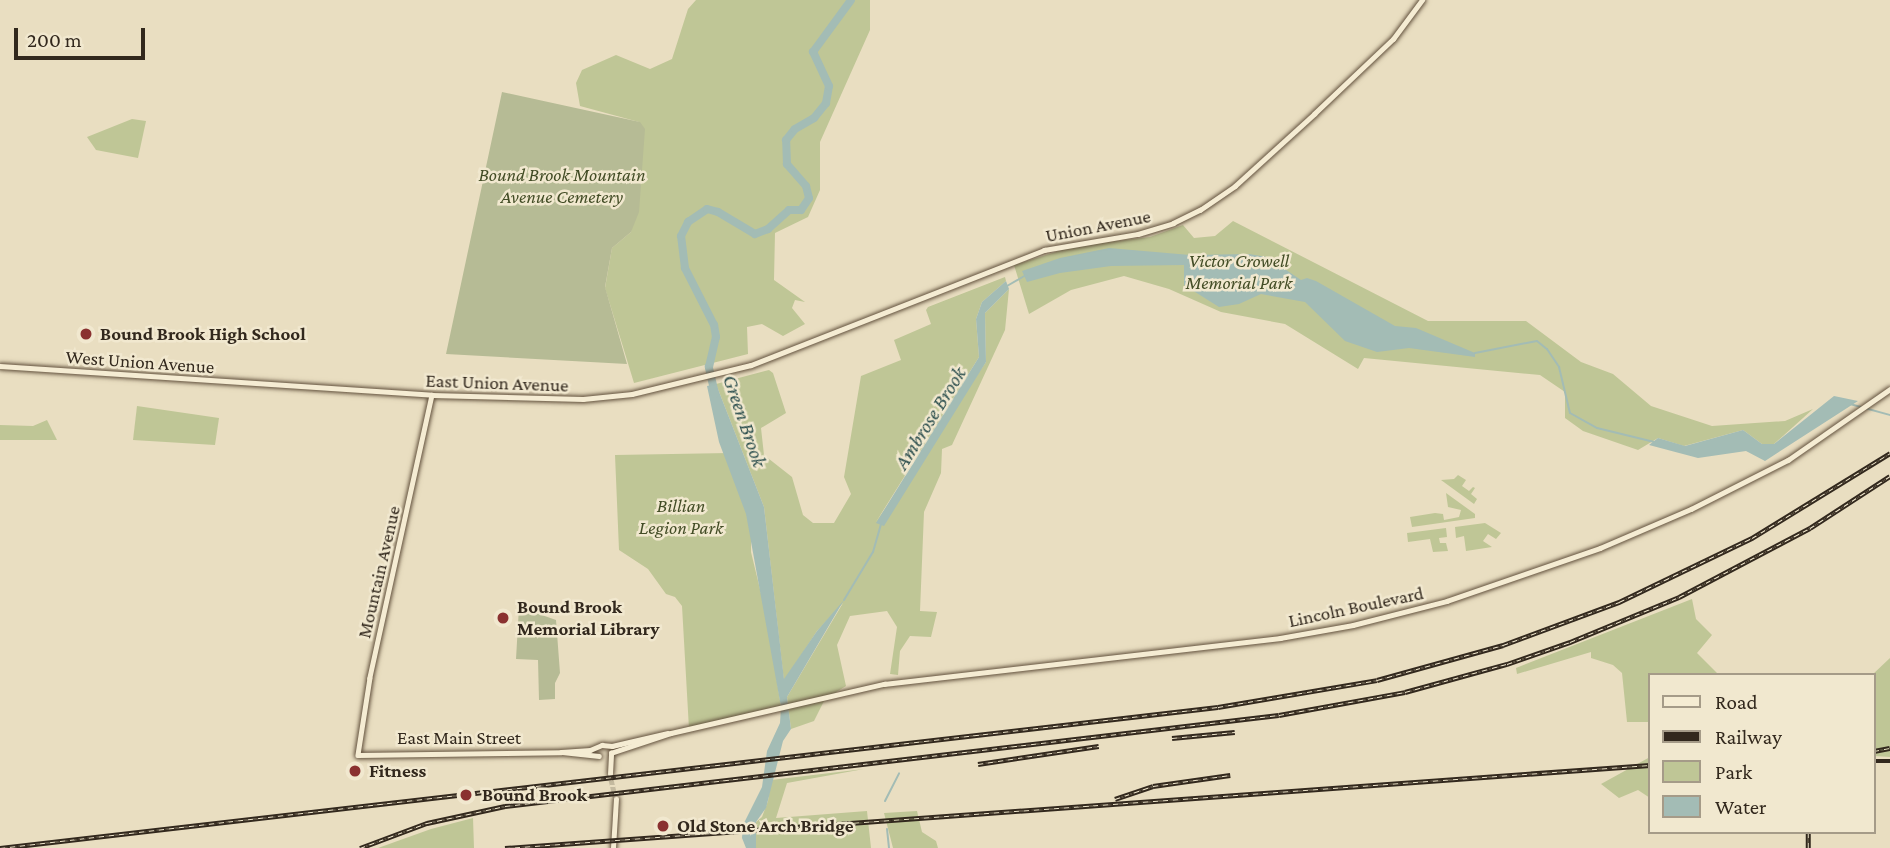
<!DOCTYPE html>
<html>
<head>
<meta charset="utf-8">
<style>
	body { margin:0 }
	#map { position:relative; width:1890px; height:848px; overflow:hidden; background:#e9dec1; font-family:"Crimson Pro",serif }
	div>[style] { position:absolute }
	.green>* { inset:0; background:#bfc696 }
	.cemetery>* { inset:0; background:#b6bb95 }
	.water>* { inset:0; background:#a3bcb5 }
	.stream>* { height:2px; margin:-1px; padding:0 1px; transform-origin:1px; border-radius:1px; background:#a3bcb5 }
	.river>* { height:8px; margin:-4px; padding:0 4px; transform-origin:4px; border-radius:4px; background:#a3bcb5 }
	.secondary-tunnel>* { height:4.5px; margin-top:-2.25px; transform-origin:0; background:repeating-linear-gradient(90deg,#c4baa0 0 4.5px,transparent 0 6.5px) }
	.roads { filter:drop-shadow(0 0 2px #62513d) drop-shadow(0 0 2px #62513d) }
	.secondary>* { height:4.5px; margin:-2.25px; padding:0 2.25px; transform-origin:2.25px; border-radius:2.25px; background:#f5ecd3 }
	.rail>* { height:4.5px; margin-top:-2.25px; transform-origin:0; background:repeating-linear-gradient(90deg,#f1e8cf 0 5px,#32281d 0 10px); box-sizing:border-box; border-block:2px solid #32281d }
	.dots>* { width:19px; height:19px; translate:-50% -50%; box-sizing:border-box; border:4px solid #f1e8cf; border-radius:50% }
	span { translate:-50% -50%; white-space:nowrap; text-align:center; line-height:1.15; -webkit-text-stroke:5px #f1e8cf; paint-order:stroke }
	.park-label { font-size:19px; color:#424c25; font-style:italic }
	.street-label { font-size:19px; color:#32281d }
	.poi-label { font-size:19px; color:#32281d; font-weight:700 }
	.left { translate:0 -50%; text-align:left }
	.water-label { font-size:21px; color:#2e504f; font-style:italic }
	.legend { position:absolute; left:1648px; top:673px; width:228px; height:161px; box-sizing:border-box; background:#f1e8cf; border:2px solid #a59b88; margin:0; padding:9px 12px; list-style:none; font-size:21px; color:#32281d }
	.legend li { display:flex; align-items:center; gap:14px; height:35px }
	.legend b { width:35px; border:2px solid #a59b88 }
	.scale { position:absolute; left:14px; top:28px; width:131px; height:32px; box-sizing:border-box; border:4px solid #32281d; border-top:0; padding-left:9px; font-size:21px; line-height:24px; white-space:nowrap; color:#32281d; -webkit-text-stroke:5px #f1e8cf; paint-order:stroke }
</style>
</head>
<body>
<div id="map">
	<div class="green">
		<div style="clip-path:polygon(696px 0,870px 0,870px 30px,820px 142px,820px 190px,808px 217px,775px 233px,774px 280px,805px 302px,795px 300px,792px 308px,805px 324px,783px 336px,762px 324px,747px 327px,748px 354px,634px 383px,605px 288px,612px 248px,631px 232px,639px 122px,580px 106px,576px 83px,582px 70px,616px 55px,650px 69px,672px 59px,688px 9px)"></div>
		<div style="clip-path:polygon(132px 119px,146px 121px,138px 158px,96px 150px,87px 137px)"></div>
		<div style="clip-path:polygon(1233px 221px,1428px 321px,1526px 321px,1581px 362px,1613px 374px,1651px 406px,1712px 426px,1785px 421px,1813px 409px,1774px 444px,1762px 444px,1743px 430px,1684px 446px,1658px 438px,1638px 450px,1583px 431px,1565px 418px,1565px 392px,1540px 375px,1364px 358px,1358px 369px,1285px 324px,1221px 312px,1169px 289px,1124px 276px,1071px 290px,1029px 314px,1014px 265px,1075px 246px,1150px 237px,1183px 225px,1194px 238px,1215px 236px)"></div>
		<div style="clip-path:polygon(1005px 277px,1006px 281px,982px 302px,976px 319px,979px 357px,876px 522px,986px 362px,985px 313px,1009px 289px,1005px 330px,952px 445px,942px 449px,941px 473px,924px 512px,920px 611px,937px 612px,931px 637px,910px 636px,900px 651px,898px 675px,890px 674px,897px 627px,887px 611px,850px 616px,837px 645px,846px 686px,825px 699px,814px 721px,791px 729px,787px 697px,843px 603px,817px 631px,784px 681px,764px 507px,716px 384px,769px 370px,773px 373px,786px 413px,761px 428px,764px 455px,792px 477px,803px 515px,813px 523px,834px 523px,851px 494px,844px 477px,861px 376px,901px 360px,894px 340px,931px 324px,926px 310px,928px 307px)"></div>
		<div style="clip-path:polygon(137px 406px,219px 418px,215px 445px,133px 440px)"></div>
		<div style="clip-path:polygon(47px 420px,57px 440px,0 440px,0 425px,33px 426px)"></div>
		<div style="clip-path:polygon(729px 453px,751px 525px,751px 552px,767px 618px,781px 707px,689px 729px,682px 606px,675px 597px,666px 594px,648px 569px,619px 550px,615px 455px)"></div>
		<div style="clip-path:polygon(1458px 475px,1466px 480px,1462px 486px,1469px 491px,1473px 487px,1475px 488px,1471px 494px,1477px 499px,1474px 504px,1441px 480px,1454px 479px)"></div>
		<div style="clip-path:polygon(1446px 493px,1475px 514px,1475px 518px,1412px 527px,1410px 517px,1435px 513px,1443px 514px,1444px 520px,1459px 517px,1461px 510px,1448px 507px)"></div>
		<div style="clip-path:polygon(1485px 523px,1501px 533px,1496px 539px,1488px 534px,1483px 541px,1492px 547px,1466px 551px,1464px 536px,1456px 538px,1455px 527px)"></div>
		<div style="clip-path:polygon(1446px 528px,1447px 537px,1439px 538px,1440px 543px,1446px 543px,1448px 551px,1433px 552px,1430px 539px,1408px 542px,1407px 533px)"></div>
		<div style="clip-path:polygon(1692px 599px,1696px 619px,1712px 635px,1697px 653px,1719px 675px,1650px 675px,1650px 722px,1627px 722px,1622px 673px,1613px 665px,1591px 658px,1591px 652px,1517px 674px,1516px 668px)"></div>
		<div style="clip-path:polygon(1890px 658px,1890px 757px,1874px 756px,1872px 675px)"></div>
		<div style="clip-path:polygon(1650px 757px,1650px 798px,1638px 790px,1619px 798px,1601px 784px)"></div>
		<div style="clip-path:polygon(864px 769px,787px 783px,776px 818px,867px 811px,871px 848px,756px 848px,756px 822px,762px 817px,768px 801px,771px 780px)"></div>
		<div style="clip-path:polygon(917px 811px,922px 832px,936px 841px,938px 848px,893px 848px,884px 813px)"></div>
		<div style="clip-path:polygon(473px 818px,474px 848px,378px 848px,431px 829px)"></div>
	</div>
	<div class="cemetery">
		<div style="clip-path:polygon(502px 92px,640px 122px,645px 129px,639px 212px,631px 232px,612px 248px,605px 287px,627px 364px,446px 354px)"></div>
		<div style="clip-path:polygon(519px 607px,556px 620px,560px 673px,555px 683px,555px 699px,539px 700px,538px 660px,516px 659px)"></div>
	</div>
	<div class="water">
		<div style="clip-path:polygon(1109px 248px,1190px 255px,1249px 254px,1267px 257px,1301px 280px,1307px 278px,1316px 281px,1395px 326px,1416px 328px,1475px 353px,1475px 357px,1409px 348px,1377px 352px,1345px 341px,1305px 302px,1261px 294px,1239px 304px,1219px 307px,1184px 285px,1184px 265px,1111px 266px,1060px 273px,1027px 282px,1022px 271px,1060px 258px)"></div>
		<div style="clip-path:polygon(1006px 281px,1009px 289px,985px 313px,986px 362px,884px 526px,876px 523px,979px 357px,976px 319px,982px 302px)"></div>
		<div style="clip-path:polygon(716px 384px,764px 507px,784px 679px,817px 631px,844px 600px,787px 697px,791px 729px,783px 741px,766px 808px,756px 822px,756px 848px,746px 848px,742px 838px,743px 825px,762px 787px,767px 751px,780px 723px,781px 707px,746px 514px,719px 442px,707px 386px)"></div>
		<div style="clip-path:polygon(1834px 396px,1858px 401px,1765px 461px,1746px 451px,1698px 458px,1649px 445px,1658px 438px,1685px 446px,1743px 430px,1762px 444px,1774px 444px)"></div>
	</div>
	<div class="stream">
		<div style="left:1007px;top:286px;width:22px;rotate:-30deg"></div>
		<div style="left:1475px;top:353px;width:63px;rotate:-11deg"></div>
		<div style="left:1537px;top:341px;width:13px;rotate:39deg"></div>
		<div style="left:1547px;top:349px;width:22px;rotate:56deg"></div>
		<div style="left:1559px;top:367px;width:47px;rotate:76.6deg"></div>
		<div style="left:1570px;top:413px;width:31px;rotate:29deg"></div>
		<div style="left:1597px;top:428px;width:59px;rotate:13.8deg"></div>
		<div style="left:1850px;top:404px;width:41px;rotate:15.4deg"></div>
		<div style="left:844px;top:600px;width:56px;rotate:-58.9deg"></div>
		<div style="left:873px;top:552px;width:29px;rotate:-74deg"></div>
		<div style="left:885px;top:801px;width:31px;rotate:-63deg"></div>
		<div style="left:887px;top:829px;width:19px;rotate:84deg"></div>
	</div>
	<div class="river">
		<div style="left:715px;top:394px;width:28px;rotate:-103deg"></div>
		<div style="left:709px;top:367px;width:31px;rotate:-77deg"></div>
		<div style="left:716px;top:337px;width:12px;rotate:-99deg"></div>
		<div style="left:714px;top:325px;width:64px;rotate:-117deg"></div>
		<div style="left:685px;top:268px;width:32px;rotate:-97deg"></div>
		<div style="left:681px;top:236px;width:16px;rotate:-63deg"></div>
		<div style="left:688px;top:222px;width:23px;rotate:-34deg"></div>
		<div style="left:707px;top:209px;width:11px;rotate:15deg"></div>
		<div style="left:718px;top:212px;width:43px;rotate:30.7deg"></div>
		<div style="left:755px;top:234px;width:14px;rotate:-21deg"></div>
		<div style="left:768px;top:229px;width:28px;rotate:-42deg"></div>
		<div style="left:789px;top:210px;width:12px"></div>
		<div style="left:801px;top:210px;width:14px;rotate:-56deg"></div>
		<div style="left:809px;top:198px;width:12px;rotate:-104deg"></div>
		<div style="left:806px;top:186px;width:29px;rotate:-131deg"></div>
		<div style="left:787px;top:164px;width:24px;rotate:-92deg"></div>
		<div style="left:786px;top:140px;width:14px;rotate:-51deg"></div>
		<div style="left:795px;top:129px;width:22px;rotate:-30deg"></div>
		<div style="left:814px;top:118px;width:19px;rotate:-51deg"></div>
		<div style="left:826px;top:103px;width:17px;rotate:-80deg"></div>
		<div style="left:829px;top:86px;width:38px;rotate:-115deg"></div>
		<div style="left:813px;top:52px;width:64px;rotate:-53.8deg"></div>
	</div>
	<div class="secondary-tunnel">
		<div style="left:610px;top:774px;width:26px;rotate:77deg"></div>
	</div>
	<div class="roads">
		<div class="secondary">
			<div style="left:0;top:366px;width:433px;rotate:3.8deg"></div>
			<div style="left:432px;top:395px;width:151px;rotate:1.5deg"></div>
			<div style="left:583px;top:399px;width:49px;rotate:-5.8deg"></div>
			<div style="left:632px;top:394px;width:122px;rotate:-13.7deg"></div>
			<div style="left:751px;top:365px;width:315px;rotate:-21.4deg"></div>
			<div style="left:1044px;top:250px;width:95px;rotate:-9.7deg"></div>
			<div style="left:1138px;top:234px;width:37px;rotate:-17deg"></div>
			<div style="left:1173px;top:223px;width:30px;rotate:-26deg"></div>
			<div style="left:1200px;top:210px;width:42px;rotate:-34.4deg"></div>
			<div style="left:1235px;top:186px;width:107px;rotate:-42.3deg"></div>
			<div style="left:1314px;top:114px;width:109px;rotate:-43.5deg"></div>
			<div style="left:1393px;top:39px;width:49px;rotate:-53.4deg"></div>
			<div style="left:432px;top:395px;width:290px;rotate:102.4deg"></div>
			<div style="left:370px;top:678px;width:78px;rotate:98.9deg"></div>
			<div style="left:358px;top:755px;width:203px;rotate:-0.8deg"></div>
			<div style="left:561px;top:752px;width:29px;rotate:-4deg"></div>
			<div style="left:590px;top:750px;width:13px;rotate:-23deg"></div>
			<div style="left:602px;top:745px;width:10px;rotate:6deg"></div>
			<div style="left:612px;top:746px;width:57px;rotate:-13.1deg"></div>
			<div style="left:562px;top:752px;width:37px;rotate:6deg"></div>
			<div style="left:611px;top:753px;width:63px;rotate:-18.4deg"></div>
			<div style="left:671px;top:733px;width:219px;rotate:-13deg"></div>
			<div style="left:884px;top:684px;width:399px;rotate:-6.6deg"></div>
			<div style="left:1280px;top:638px;width:74px;rotate:-10.1deg"></div>
			<div style="left:1353px;top:625px;width:97px;rotate:-14.3deg"></div>
			<div style="left:1447px;top:601px;width:162px;rotate:-19.1deg"></div>
			<div style="left:1600px;top:548px;width:99px;rotate:-23.2deg"></div>
			<div style="left:1691px;top:509px;width:109px;rotate:-26.8deg"></div>
			<div style="left:1788px;top:460px;width:124px;rotate:-34.8deg"></div>
			<div style="left:610px;top:774px;width:21px;rotate:-87deg"></div>
			<div style="left:613px;top:848px;width:49px;rotate:-86.5deg"></div>
		</div>
	</div>
	<div class="rail">
		<div style="left:1172px;top:738px;width:63px;rotate:-5.4deg"></div>
		<div style="left:1874px;top:751px;width:16px;rotate:-11deg"></div>
		<div style="left:1874px;top:761px;width:16px"></div>
		<div style="left:978px;top:764px;width:122px;rotate:-8.5deg"></div>
		<div style="left:1115px;top:799px;width:40px;rotate:-18.9deg"></div>
		<div style="left:1153px;top:786px;width:78px;rotate:-8.1deg"></div>
		<div style="left:0;top:848px;width:1226px;rotate:-6.6deg"></div>
		<div style="left:1218px;top:707px;width:161px;rotate:-9.6deg"></div>
		<div style="left:1377px;top:680px;width:131px;rotate:-15.5deg"></div>
		<div style="left:1503px;top:645px;width:124px;rotate:-20.3deg"></div>
		<div style="left:1619px;top:602px;width:148px;rotate:-25.7deg"></div>
		<div style="left:1752px;top:538px;width:162px;rotate:-31.6deg"></div>
		<div style="left:360px;top:848px;width:72px;rotate:-20.5deg"></div>
		<div style="left:427px;top:823px;width:80px;rotate:-12.3deg"></div>
		<div style="left:505px;top:806px;width:779px;rotate:-6.71deg"></div>
		<div style="left:1279px;top:715px;width:128px;rotate:-10.3deg"></div>
		<div style="left:1405px;top:692px;width:106px;rotate:-15.4deg"></div>
		<div style="left:1507px;top:664px;width:67px;rotate:-19.2deg"></div>
		<div style="left:1570px;top:642px;width:118px;rotate:-22.4deg"></div>
		<div style="left:1679px;top:597px;width:148px;rotate:-27.8deg"></div>
		<div style="left:1810px;top:528px;width:95px;rotate:-33deg"></div>
		<div style="left:505px;top:848px;width:1148px;rotate:-4.15deg"></div>
		<div style="left:1808px;top:848px;width:16px;rotate:-90deg"></div>
	</div>
	<div class="dots">
		<div style="left:86px;top:334px;background:#8a3130"></div>
		<div style="left:503px;top:618px;background:#8a3130"></div>
		<div style="left:355px;top:771px;background:#8a3130"></div>
		<div style="left:466px;top:795px;background:#8a3130"></div>
		<div style="left:663px;top:826px;background:#8a3130"></div>
	</div>
	<div class="park-label">
		<span style="left:562px;top:186px">Bound Brook Mountain<br>Avenue Cemetery</span>
		<span style="left:1239px;top:272px">Victor Crowell<br>Memorial Park</span>
		<span style="left:681px;top:517px">Billian<br>Legion Park</span>
	</div>
	<div class="street-label">
		<span style="left:1098px;top:226px;rotate:-11deg">Union Avenue</span>
		<span style="left:140px;top:362px;rotate:4deg">West Union Avenue</span>
		<span style="left:497px;top:383px;rotate:2deg">East Union Avenue</span>
		<span style="left:379px;top:572px;rotate:-77deg">Mountain Avenue</span>
		<span style="left:1356px;top:607px;rotate:-12deg">Lincoln Boulevard</span>
		<span style="left:459px;top:738px">East Main Street</span>
	</div>
	<div class="poi-label">
		<span class="left" style="left:100px;top:334px">Bound Brook High School</span>
		<span class="left" style="left:517px;top:618px">Bound Brook<br>Memorial Library</span>
		<span class="left" style="left:369px;top:771px">Fitness</span>
		<span class="left" style="left:482px;top:795px">Bound Brook</span>
		<span class="left" style="left:677px;top:826px">Old Stone Arch Bridge</span>
	</div>
	<div class="water-label">
		<span style="left:930px;top:418px;rotate:-58deg">Ambrose Brook</span>
		<span style="left:745px;top:421px;rotate:71deg">Green Brook</span>
	</div>
	<ul class="legend">
	<li><b style="height:9px;background:#f5ecd3"></b>Road</li>
	<li><b style="height:9px;background:#32281d"></b>Railway</li>
	<li><b style="height:19px;background:#bfc696"></b>Park</li>
	<li><b style="height:19px;background:#a3bcb5"></b>Water</li>
	</ul>
	<div class="scale">200 m</div>
</div>
</body>
</html>
